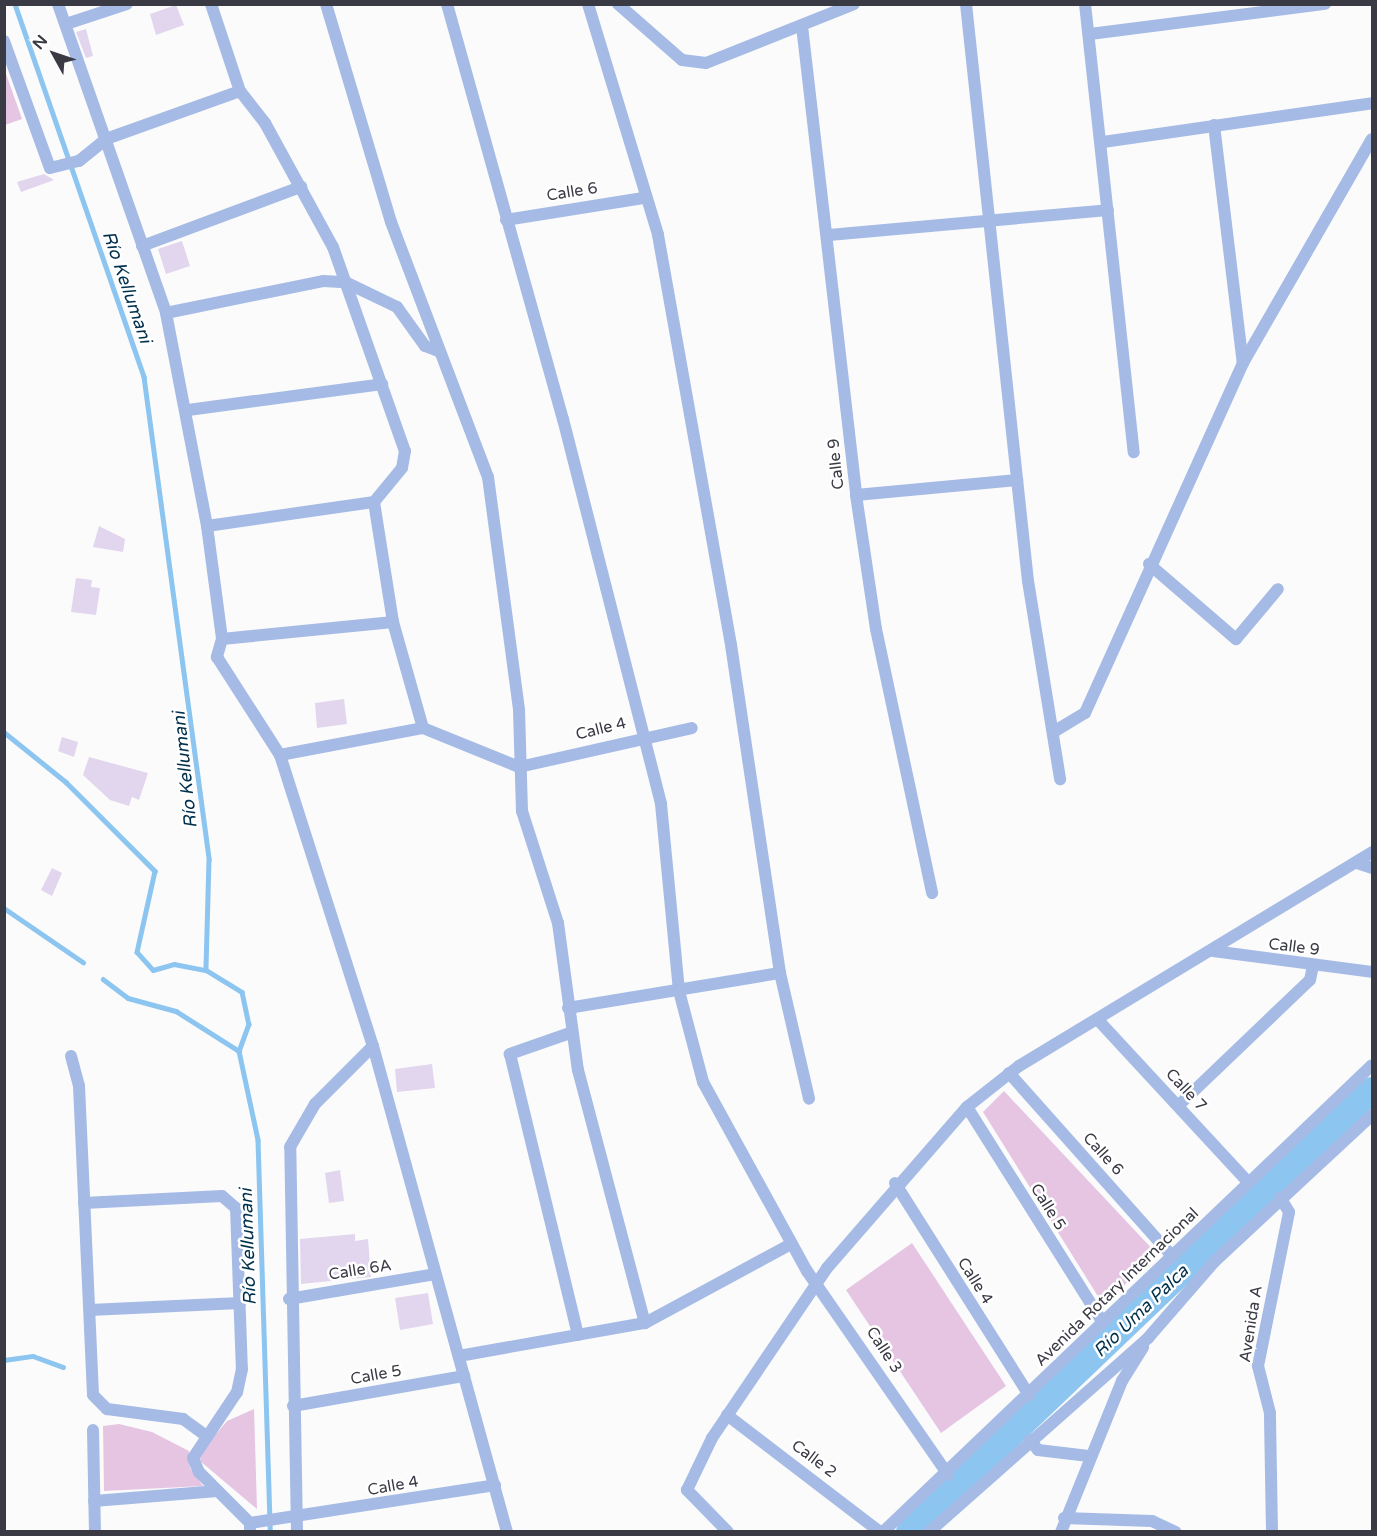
<!DOCTYPE html>
<html>
<head>
<meta charset="utf-8">
<style>
	body { margin:0 }
	#map { position:relative; width:1377px; height:1536px; overflow:hidden; background:#fbfbfb; font-family:"Varela Round",sans-serif }
	div>[style] { position:absolute }
	.green>* { inset:0; background:#e6c5e3 }
	.stream>* { height:4.5px; margin:-2.25px; padding:0 2.25px; transform-origin:2.25px; border-radius:2.25px; background:#8cc5f0 }
	.river>* { height:26px; margin:-13px; padding:0 13px; transform-origin:13px; border-radius:13px; background:#8cc5f0 }
	.building>* { inset:0; background:#e2d6ef }
	.minor>* { height:12px; margin:-6px; padding:0 6px; transform-origin:6px; border-radius:6px; background:#a5bbe5 }
	span { translate:-50% -50%; white-space:nowrap; text-align:center; line-height:1.15; -webkit-text-stroke:5px #fff; paint-order:stroke }
	.street-label { font-size:16px; color:#3a3a45 }
	.water-label { font-size:18px; color:#01304c; font-style:italic }
	.frame { position:absolute; inset:0; border:6px solid #3a3a45; pointer-events:none }
	.north { position:absolute; left:24px; top:24px; width:60px; height:60px; -webkit-text-stroke:4px #fff; paint-order:stroke; rotate:310deg; font-size:16px; font-weight:700; line-height:24px; text-align:center; color:#3a3a45 }
	.north::after { content:''; display:block; margin:auto; width:21px; height:27px; background:#3a3a45; clip-path:polygon(50% 0,100% 100%,50% 72%,0 100%) }
</style>
</head>
<body>
<div id="map">
	<div class="green">
		<div style="clip-path:polygon(4px 68px,22px 119px,5px 125px,4px 125px)"></div>
		<div style="clip-path:polygon(1004px 1091px,1156px 1253px,1104px 1306px,983px 1112px)"></div>
		<div style="clip-path:polygon(912px 1243px,1006px 1386px,941px 1433px,846px 1290px)"></div>
		<div style="clip-path:polygon(254px 1409px,257px 1509px,200px 1461px,201px 1452px,227px 1421px)"></div>
		<div style="clip-path:polygon(119px 1424px,152px 1432px,189px 1451px,190px 1468px,203px 1486px,104px 1491px,103px 1426px)"></div>
	</div>
	<div class="stream">
		<div style="left:15px;top:4px;width:395px;rotate:70.9deg"></div>
		<div style="left:144px;top:377px;width:487px;rotate:82.3deg"></div>
		<div style="left:209px;top:860px;width:110px;rotate:91.6deg"></div>
		<div style="left:206px;top:970px;width:42px;rotate:31.4deg"></div>
		<div style="left:242px;top:992px;width:33px;rotate:78deg"></div>
		<div style="left:249px;top:1024px;width:29px;rotate:110deg"></div>
		<div style="left:239px;top:1051px;width:91px;rotate:77.9deg"></div>
		<div style="left:258px;top:1140px;width:392px;rotate:88.2deg"></div>
		<div style="left:4px;top:732px;width:80px;rotate:38.9deg"></div>
		<div style="left:66px;top:782px;width:126px;rotate:45deg"></div>
		<div style="left:155px;top:871px;width:83px;rotate:102.5deg"></div>
		<div style="left:137px;top:952px;width:24px;rotate:48deg"></div>
		<div style="left:153px;top:970px;width:22px;rotate:-16deg"></div>
		<div style="left:174px;top:964px;width:33px;rotate:11deg"></div>
		<div style="left:4px;top:908px;width:96px;rotate:34.4deg"></div>
		<div style="left:103px;top:979px;width:31px;rotate:37deg"></div>
		<div style="left:128px;top:998px;width:50px;rotate:15.2deg"></div>
		<div style="left:176px;top:1011px;width:75px;rotate:32.4deg"></div>
		<div style="left:4px;top:1360px;width:29px;rotate:-8deg"></div>
		<div style="left:33px;top:1356px;width:32px;rotate:20deg"></div>
	</div>
	<div class="river">
		<div style="left:909px;top:1532px;width:640px;rotate:-43.67deg"></div>
	</div>
	<div class="building">
		<div style="clip-path:polygon(176px 5px,184px 25px,156px 35px,150px 14px)"></div>
		<div style="clip-path:polygon(86px 29px,93px 56px,86px 58px,76px 32px)"></div>
		<div style="clip-path:polygon(44px 174px,54px 180px,21px 192px,17px 182px)"></div>
		<div style="clip-path:polygon(182px 241px,190px 266px,166px 274px,158px 249px)"></div>
		<div style="clip-path:polygon(99px 526px,125px 539px,123px 552px,93px 547px)"></div>
		<div style="clip-path:polygon(76px 578px,92px 580px,91px 587px,100px 588px,96px 615px,71px 612px)"></div>
		<div style="clip-path:polygon(344px 699px,347px 724px,317px 728px,315px 703px)"></div>
		<div style="clip-path:polygon(62px 737px,78px 742px,74px 757px,58px 751px)"></div>
		<div style="clip-path:polygon(89px 757px,148px 773px,139px 800px,132px 797px,129px 806px,110px 800px,83px 775px)"></div>
		<div style="clip-path:polygon(52px 868px,62px 873px,52px 896px,41px 890px)"></div>
		<div style="clip-path:polygon(432px 1064px,435px 1088px,397px 1092px,395px 1069px)"></div>
		<div style="clip-path:polygon(340px 1170px,344px 1201px,329px 1203px,325px 1173px)"></div>
		<div style="clip-path:polygon(355px 1234px,355px 1241px,368px 1239px,371px 1277px,301px 1284px,300px 1239px)"></div>
		<div style="clip-path:polygon(428px 1293px,433px 1324px,400px 1330px,395px 1298px)"></div>
	</div>
	<div class="minor">
		<div style="left:58px;top:4px;width:327px;rotate:70.7deg"></div>
		<div style="left:166px;top:313px;width:217px;rotate:79.1deg"></div>
		<div style="left:207px;top:526px;width:114px;rotate:82.4deg"></div>
		<div style="left:222px;top:639px;width:19px;rotate:106deg"></div>
		<div style="left:217px;top:657px;width:117px;rotate:57.3deg"></div>
		<div style="left:280px;top:755px;width:305px;rotate:72.3deg"></div>
		<div style="left:373px;top:1046px;width:504px;rotate:74.59deg"></div>
		<div style="left:211px;top:4px;width:92px;rotate:71.6deg"></div>
		<div style="left:240px;top:91px;width:41px;rotate:52deg"></div>
		<div style="left:265px;top:123px;width:141px;rotate:61.3deg"></div>
		<div style="left:333px;top:247px;width:216px;rotate:70.6deg"></div>
		<div style="left:405px;top:451px;width:17px;rotate:100deg"></div>
		<div style="left:402px;top:468px;width:44px;rotate:129.5deg"></div>
		<div style="left:374px;top:502px;width:121px;rotate:81deg"></div>
		<div style="left:393px;top:622px;width:110px;rotate:74.2deg"></div>
		<div style="left:326px;top:4px;width:227px;rotate:73.4deg"></div>
		<div style="left:391px;top:222px;width:273px;rotate:69.2deg"></div>
		<div style="left:488px;top:477px;width:235px;rotate:82.4deg"></div>
		<div style="left:519px;top:710px;width:101px;rotate:88.3deg"></div>
		<div style="left:522px;top:811px;width:118px;rotate:72.2deg"></div>
		<div style="left:558px;top:923px;width:148px;rotate:82.3deg"></div>
		<div style="left:578px;top:1070px;width:262px;rotate:75.2deg"></div>
		<div style="left:447px;top:4px;width:431px;rotate:74.4deg"></div>
		<div style="left:563px;top:419px;width:397px;rotate:75.7deg"></div>
		<div style="left:661px;top:804px;width:188px;rotate:84.5deg"></div>
		<div style="left:679px;top:991px;width:94px;rotate:75.2deg"></div>
		<div style="left:703px;top:1082px;width:216px;rotate:61.2deg"></div>
		<div style="left:807px;top:1271px;width:248px;rotate:55.3deg"></div>
		<div style="left:588px;top:4px;width:241px;rotate:73.1deg"></div>
		<div style="left:658px;top:235px;width:416px;rotate:79.9deg"></div>
		<div style="left:731px;top:645px;width:332px;rotate:81.5deg"></div>
		<div style="left:780px;top:973px;width:129px;rotate:77deg"></div>
		<div style="left:618px;top:4px;width:85px;rotate:41.2deg"></div>
		<div style="left:682px;top:60px;width:24px;rotate:7deg"></div>
		<div style="left:706px;top:63px;width:159px;rotate:-21.7deg"></div>
		<div style="left:966px;top:4px;width:580px;rotate:83.87deg"></div>
		<div style="left:1028px;top:581px;width:201px;rotate:80.8deg"></div>
		<div style="left:1085px;top:4px;width:451px;rotate:83.8deg"></div>
		<div style="left:66px;top:24px;width:64px;rotate:-18.2deg"></div>
		<div style="left:802px;top:26px;width:472px;rotate:83.4deg"></div>
		<div style="left:856px;top:495px;width:135px;rotate:81.5deg"></div>
		<div style="left:876px;top:629px;width:270px;rotate:78deg"></div>
		<div style="left:1090px;top:34px;width:237px;rotate:-7.3deg"></div>
		<div style="left:4px;top:41px;width:135px;rotate:70.1deg"></div>
		<div style="left:50px;top:168px;width:30px;rotate:-14deg"></div>
		<div style="left:79px;top:161px;width:35px;rotate:-39deg"></div>
		<div style="left:106px;top:139px;width:142px;rotate:-19.7deg"></div>
		<div style="left:1214px;top:125px;width:240px;rotate:83.1deg"></div>
		<div style="left:1103px;top:142px;width:272px;rotate:-8.2deg"></div>
		<div style="left:506px;top:220px;width:139px;rotate:-9.1deg"></div>
		<div style="left:829px;top:235px;width:280px;rotate:-5.1deg"></div>
		<div style="left:142px;top:246px;width:170px;rotate:-20.4deg"></div>
		<div style="left:166px;top:313px;width:160px;rotate:-11.5deg"></div>
		<div style="left:323px;top:281px;width:22px;rotate:3deg"></div>
		<div style="left:345px;top:282px;width:58px;rotate:25.7deg"></div>
		<div style="left:397px;top:307px;width:48px;rotate:54.3deg"></div>
		<div style="left:425px;top:346px;width:14px;rotate:21deg"></div>
		<div style="left:188px;top:410px;width:196px;rotate:-7.6deg"></div>
		<div style="left:856px;top:495px;width:162px;rotate:-5.3deg"></div>
		<div style="left:207px;top:526px;width:169px;rotate:-8.2deg"></div>
		<div style="left:1149px;top:564px;width:115px;rotate:40.8deg"></div>
		<div style="left:1236px;top:639px;width:65px;rotate:-50deg"></div>
		<div style="left:222px;top:639px;width:172px;rotate:-5.7deg"></div>
		<div style="left:1055px;top:731px;width:35px;rotate:-31deg"></div>
		<div style="left:1085px;top:713px;width:384px;rotate:-65.7deg"></div>
		<div style="left:1243px;top:363px;width:258px;rotate:-60.1deg"></div>
		<div style="left:280px;top:755px;width:146px;rotate:-10.7deg"></div>
		<div style="left:423px;top:728px;width:104px;rotate:22.1deg"></div>
		<div style="left:519px;top:767px;width:177px;rotate:-12.7deg"></div>
		<div style="left:1357px;top:863px;width:16px;rotate:18deg"></div>
		<div style="left:1213px;top:951px;width:160px;rotate:7.5deg"></div>
		<div style="left:568px;top:1008px;width:215px;rotate:-9.4deg"></div>
		<div style="left:1098px;top:1020px;width:222px;rotate:47.2deg"></div>
		<div style="left:570px;top:1033px;width:64px;rotate:160.7deg"></div>
		<div style="left:510px;top:1054px;width:289px;rotate:76.4deg"></div>
		<div style="left:71px;top:1056px;width:31px;rotate:75deg"></div>
		<div style="left:79px;top:1086px;width:309px;rotate:87.4deg"></div>
		<div style="left:93px;top:1395px;width:20px;rotate:45deg"></div>
		<div style="left:107px;top:1409px;width:77px;rotate:7.5deg"></div>
		<div style="left:183px;top:1419px;width:27px;rotate:36deg"></div>
		<div style="left:1009px;top:1073px;width:246px;rotate:48.3deg"></div>
		<div style="left:1178px;top:1106px;width:182px;rotate:-43.7deg"></div>
		<div style="left:1310px;top:980px;width:14px;rotate:-78deg"></div>
		<div style="left:967px;top:1107px;width:255px;rotate:57.8deg"></div>
		<div style="left:895px;top:1183px;width:251px;rotate:57.7deg"></div>
		<div style="left:84px;top:1203px;width:138px;rotate:-2.9deg"></div>
		<div style="left:222px;top:1196px;width:18px;rotate:41deg"></div>
		<div style="left:236px;top:1208px;width:161px;rotate:87.9deg"></div>
		<div style="left:242px;top:1369px;width:24px;rotate:102deg"></div>
		<div style="left:237px;top:1392px;width:79px;rotate:123.7deg"></div>
		<div style="left:193px;top:1458px;width:15px;rotate:67deg"></div>
		<div style="left:199px;top:1472px;width:72px;rotate:45deg"></div>
		<div style="left:250px;top:1523px;width:9px;rotate:90deg"></div>
		<div style="left:289px;top:1299px;width:148px;rotate:-9.7deg"></div>
		<div style="left:90px;top:1310px;width:150px;rotate:-2.7deg"></div>
		<div style="left:459px;top:1356px;width:189px;rotate:-10.1deg"></div>
		<div style="left:645px;top:1323px;width:166px;rotate:-28.4deg"></div>
		<div style="left:293px;top:1406px;width:174px;rotate:-10deg"></div>
		<div style="left:727px;top:1415px;width:193px;rotate:37.4deg"></div>
		<div style="left:93px;top:1430px;width:102px;rotate:88.9deg"></div>
		<div style="left:1030px;top:1440px;width:13px;rotate:51deg"></div>
		<div style="left:1038px;top:1450px;width:51px;rotate:6.7deg"></div>
		<div style="left:94px;top:1501px;width:124px;rotate:-4.6deg"></div>
		<div style="left:1064px;top:1518px;width:88px;rotate:2deg"></div>
		<div style="left:1152px;top:1521px;width:26px;rotate:25deg"></div>
		<div style="left:250px;top:1523px;width:248px;rotate:-8.8deg"></div>
		<div style="left:297px;top:1532px;width:385px;rotate:-91deg"></div>
		<div style="left:290px;top:1147px;width:50px;rotate:-59.8deg"></div>
		<div style="left:315px;top:1104px;width:82px;rotate:-45deg"></div>
		<div style="left:728px;top:1532px;width:59px;rotate:-134.3deg"></div>
		<div style="left:687px;top:1490px;width:58px;rotate:-64.3deg"></div>
		<div style="left:712px;top:1438px;width:205px;rotate:-55.9deg"></div>
		<div style="left:827px;top:1268px;width:213px;rotate:-49deg"></div>
		<div style="left:967px;top:1107px;width:66px;rotate:-38.3deg"></div>
		<div style="left:1019px;top:1066px;width:413px;rotate:-31.2deg"></div>
		<div style="left:883px;top:1532px;width:676px;rotate:-43.68deg"></div>
		<div style="left:929px;top:1532px;width:293px;rotate:-41.5deg"></div>
		<div style="left:1148px;top:1338px;width:102px;rotate:-49deg"></div>
		<div style="left:1215px;top:1261px;width:214px;rotate:-42.9deg"></div>
		<div style="left:1061px;top:1532px;width:163px;rotate:-68deg"></div>
		<div style="left:1122px;top:1381px;width:40px;rotate:-58deg"></div>
		<div style="left:1272px;top:1532px;width:119px;rotate:-91deg"></div>
		<div style="left:1270px;top:1413px;width:49px;rotate:-104.3deg"></div>
		<div style="left:1258px;top:1366px;width:157px;rotate:-78.6deg"></div>
		<div style="left:1289px;top:1212px;width:17px;rotate:-121deg"></div>
	</div>
	<div class="street-label">
		<span style="left:572px;top:192px;rotate:-9deg">Calle 6</span>
		<span style="left:836px;top:464px;rotate:-96deg">Calle 9</span>
		<span style="left:601px;top:729px;rotate:-14deg">Calle 4</span>
		<span style="left:1294px;top:947px;rotate:7deg">Calle 9</span>
		<span style="left:1186px;top:1090px;rotate:47deg">Calle 7</span>
		<span style="left:1103px;top:1154px;rotate:48deg">Calle 6</span>
		<span style="left:1048px;top:1207px;rotate:58deg">Calle 5</span>
		<span style="left:360px;top:1270px;rotate:-9deg">Calle 6A</span>
		<span style="left:975px;top:1281px;rotate:58deg">Calle 4</span>
		<span style="left:1117px;top:1287px;rotate:-44deg">Avenida Rotary Internacional</span>
		<span style="left:1251px;top:1324px;rotate:-81deg">Avenida A</span>
		<span style="left:884px;top:1350px;rotate:57deg">Calle 3</span>
		<span style="left:376px;top:1375px;rotate:-10deg">Calle 5</span>
		<span style="left:814px;top:1459px;rotate:37deg">Calle 2</span>
		<span style="left:393px;top:1486px;rotate:-10deg">Calle 4</span>
	</div>
	<div class="water-label">
		<span style="left:127px;top:287px;rotate:71deg">Río Kellumani</span>
		<span style="left:185px;top:770px;rotate:-96deg">Río Kellumani</span>
		<span style="left:248px;top:1247px;rotate:-92deg">Río Kellumani</span>
		<span style="left:1141px;top:1311px;rotate:-44deg">Río Uma Palca</span>
	</div>
	<div class="frame"></div>
	<div class="north">N</div>
</div>
</body>
</html>
